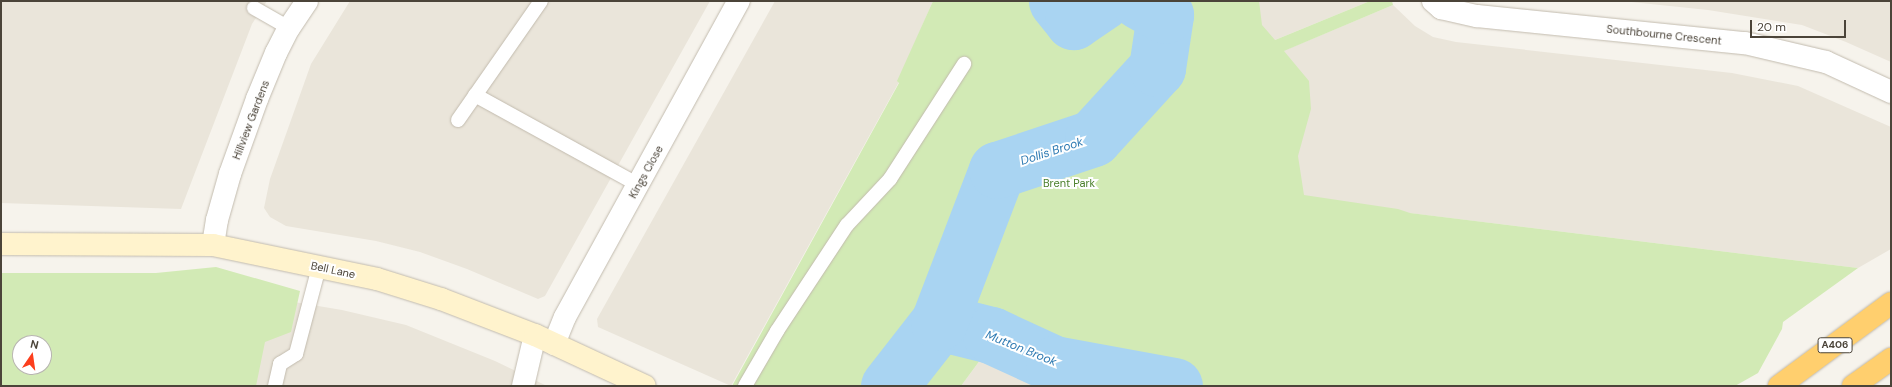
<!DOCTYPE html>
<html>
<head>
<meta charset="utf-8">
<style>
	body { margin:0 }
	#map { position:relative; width:1892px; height:387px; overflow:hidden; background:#f6f3ec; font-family:"DM Sans",sans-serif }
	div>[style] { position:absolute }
	.residential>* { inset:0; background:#eae5da }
	.green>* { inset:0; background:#d2eab5 }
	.river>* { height:57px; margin:-28.5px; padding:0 28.5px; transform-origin:28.5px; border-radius:28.5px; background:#a9d4f2 }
	.roads { filter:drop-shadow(0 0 1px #c2bbae) drop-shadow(0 0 1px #c2bbae) }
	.lane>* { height:14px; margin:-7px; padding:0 7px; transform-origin:7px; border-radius:7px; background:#fff }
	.street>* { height:22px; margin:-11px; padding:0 11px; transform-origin:11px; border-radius:11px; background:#fff }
	.secondary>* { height:22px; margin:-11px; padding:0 11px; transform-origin:11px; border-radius:11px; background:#fff3cd }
	.highway>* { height:22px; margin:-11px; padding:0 11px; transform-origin:11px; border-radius:11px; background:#ffcf6e }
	span { translate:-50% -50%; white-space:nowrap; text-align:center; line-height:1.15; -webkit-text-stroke:4px #fff; paint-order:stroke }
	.shield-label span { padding:1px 3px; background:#fff; border:1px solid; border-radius:3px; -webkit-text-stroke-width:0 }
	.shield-label { font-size:10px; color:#4b4439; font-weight:700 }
	.street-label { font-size:11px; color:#4b4439 }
	.park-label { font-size:11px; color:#4a7f2a }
	.water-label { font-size:12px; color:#2e7ab2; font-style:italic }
	.frame { position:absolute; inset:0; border:2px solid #4b4439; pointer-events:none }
	.north { position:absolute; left:12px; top:335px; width:40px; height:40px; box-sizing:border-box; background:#fff; border:1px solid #b7b4b0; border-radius:50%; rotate:13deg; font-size:11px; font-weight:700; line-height:16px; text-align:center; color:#4b4439 }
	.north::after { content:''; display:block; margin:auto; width:14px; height:18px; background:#fc3f1d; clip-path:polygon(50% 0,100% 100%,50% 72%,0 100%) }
	.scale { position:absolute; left:1750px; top:20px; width:96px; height:18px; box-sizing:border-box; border:2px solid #4b4439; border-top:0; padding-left:5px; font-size:12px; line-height:14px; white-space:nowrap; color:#4b4439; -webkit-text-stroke:3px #fff; paint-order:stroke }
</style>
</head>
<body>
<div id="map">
	<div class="residential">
		<div style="clip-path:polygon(1px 1px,267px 1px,252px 24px,181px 209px,1px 203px)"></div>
		<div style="clip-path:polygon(350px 1px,710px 1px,545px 296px,538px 299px,467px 269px,420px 252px,376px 241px,286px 226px,270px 217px,264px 208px,270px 179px,311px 64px)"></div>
		<div style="clip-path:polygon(775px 1px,933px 1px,898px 81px,899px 82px,731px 386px,598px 327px,597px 319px)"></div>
		<div style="clip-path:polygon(1232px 1px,1370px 1px,1238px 55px)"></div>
		<div style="clip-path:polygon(1622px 1px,1891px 1px,1891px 62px,1846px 42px,1802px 25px,1708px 10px)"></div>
		<div style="clip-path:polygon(1393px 5px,1415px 26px,1433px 37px,1456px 42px,1732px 73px,1798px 86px,1891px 127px,1891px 249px,1858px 268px,1254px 194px,1257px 62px)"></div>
		<div style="clip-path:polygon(evenodd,1px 276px,194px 285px,342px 310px,406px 325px,495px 361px,547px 386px,1px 386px,1px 276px,20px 343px,44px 343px,44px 367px,20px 367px,20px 343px)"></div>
		<div style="clip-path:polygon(989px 348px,1068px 386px,961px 386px)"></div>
	</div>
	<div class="green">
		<div style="clip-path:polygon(933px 1px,1259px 1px,1262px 25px,1275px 40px,1370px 1px,1392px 1px,1393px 5px,1284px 51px,1309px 81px,1311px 109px,1298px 156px,1304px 195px,1398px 209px,1410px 213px,1858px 268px,1783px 322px,1782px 329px,1758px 373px,1735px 386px,1054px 386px,989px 348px,961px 386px,732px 386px,899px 83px,897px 81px)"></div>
		<div style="clip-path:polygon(evenodd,216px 267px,300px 291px,291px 332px,265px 342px,256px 386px,1px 386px,1px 273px,156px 273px,216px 267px,20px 343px,44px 343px,44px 367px,20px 367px,20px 343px)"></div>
	</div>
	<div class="river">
		<div style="left:1057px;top:1px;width:26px;rotate:51deg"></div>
		<div style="left:1073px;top:21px;width:36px;rotate:-34deg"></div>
		<div style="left:939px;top:322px;width:54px;rotate:14deg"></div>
		<div style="left:991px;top:335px;width:69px;rotate:24.7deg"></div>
		<div style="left:1054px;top:364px;width:122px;rotate:10.4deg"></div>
		<div style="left:889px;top:386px;width:81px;rotate:-52deg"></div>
		<div style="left:939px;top:322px;width:163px;rotate:-69.1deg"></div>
		<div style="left:997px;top:170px;width:101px;rotate:-18.4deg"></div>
		<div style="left:1093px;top:138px;width:95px;rotate:-47.6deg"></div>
		<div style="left:1157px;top:68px;width:54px;rotate:-81.4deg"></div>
		<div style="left:1165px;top:15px;width:29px;rotate:-151deg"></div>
	</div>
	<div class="roads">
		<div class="lane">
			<div style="left:254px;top:8px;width:40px;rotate:29.7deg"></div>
			<div style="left:475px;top:95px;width:187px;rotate:28.8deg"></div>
			<div style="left:458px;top:120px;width:145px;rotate:-55.1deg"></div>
			<div style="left:275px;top:386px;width:23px;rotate:-77deg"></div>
			<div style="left:280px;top:364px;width:19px;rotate:-32deg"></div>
			<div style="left:296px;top:354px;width:90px;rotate:-75.2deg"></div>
			<div style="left:745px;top:386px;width:64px;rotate:-59.8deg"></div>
			<div style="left:777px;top:331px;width:127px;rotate:-56.6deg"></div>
			<div style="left:847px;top:225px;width:63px;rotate:-46.9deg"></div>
			<div style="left:890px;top:179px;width:137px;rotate:-57.2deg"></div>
		</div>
		<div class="street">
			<div style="left:1433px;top:1px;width:11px;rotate:41deg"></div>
			<div style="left:1441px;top:8px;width:37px;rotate:13deg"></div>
			<div style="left:1477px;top:16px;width:269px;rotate:5.8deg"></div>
			<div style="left:1745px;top:43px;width:83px;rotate:13.2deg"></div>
			<div style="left:1826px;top:62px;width:72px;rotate:24.8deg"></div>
			<div style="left:213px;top:245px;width:25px;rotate:-81deg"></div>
			<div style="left:217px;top:220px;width:48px;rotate:-74.2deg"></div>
			<div style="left:230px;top:174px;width:80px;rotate:-70.2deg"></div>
			<div style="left:257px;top:99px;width:50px;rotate:-67.6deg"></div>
			<div style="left:276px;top:53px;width:28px;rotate:-63deg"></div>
			<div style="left:289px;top:28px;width:32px;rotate:-56deg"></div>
			<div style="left:554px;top:344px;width:29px;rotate:-68deg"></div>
			<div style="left:565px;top:317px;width:361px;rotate:-61.2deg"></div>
			<div style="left:523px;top:386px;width:52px;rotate:-76.8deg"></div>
		</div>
		<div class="secondary">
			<div style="left:1px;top:244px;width:212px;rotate:0.3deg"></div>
			<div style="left:213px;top:245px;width:167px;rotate:11.7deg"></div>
			<div style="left:377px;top:279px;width:67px;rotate:17.4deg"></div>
			<div style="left:441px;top:299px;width:101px;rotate:21deg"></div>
			<div style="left:535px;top:335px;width:121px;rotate:24.9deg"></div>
		</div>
		<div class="highway">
			<div style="left:1779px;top:386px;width:139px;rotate:-36.5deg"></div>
			<div style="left:1853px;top:386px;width:47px;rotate:-35.4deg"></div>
		</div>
	</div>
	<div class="shield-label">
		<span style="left:1835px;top:345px">A406</span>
	</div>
	<div class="street-label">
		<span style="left:1664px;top:35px;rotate:6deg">Southbourne Crescent</span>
		<span style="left:251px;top:120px;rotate:-69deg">Hillview Gardens</span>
		<span style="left:646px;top:172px;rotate:-61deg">Kings Close</span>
		<span style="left:333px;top:270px;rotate:12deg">Bell Lane</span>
	</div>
	<div class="park-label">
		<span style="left:1069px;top:183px">Brent Park</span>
	</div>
	<div class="water-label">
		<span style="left:1052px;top:152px;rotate:-18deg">Dollis Brook</span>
		<span style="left:1021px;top:349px;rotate:22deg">Mutton Brook</span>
	</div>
	<div class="frame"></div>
	<div class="north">N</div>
	<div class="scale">20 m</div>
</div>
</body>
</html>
